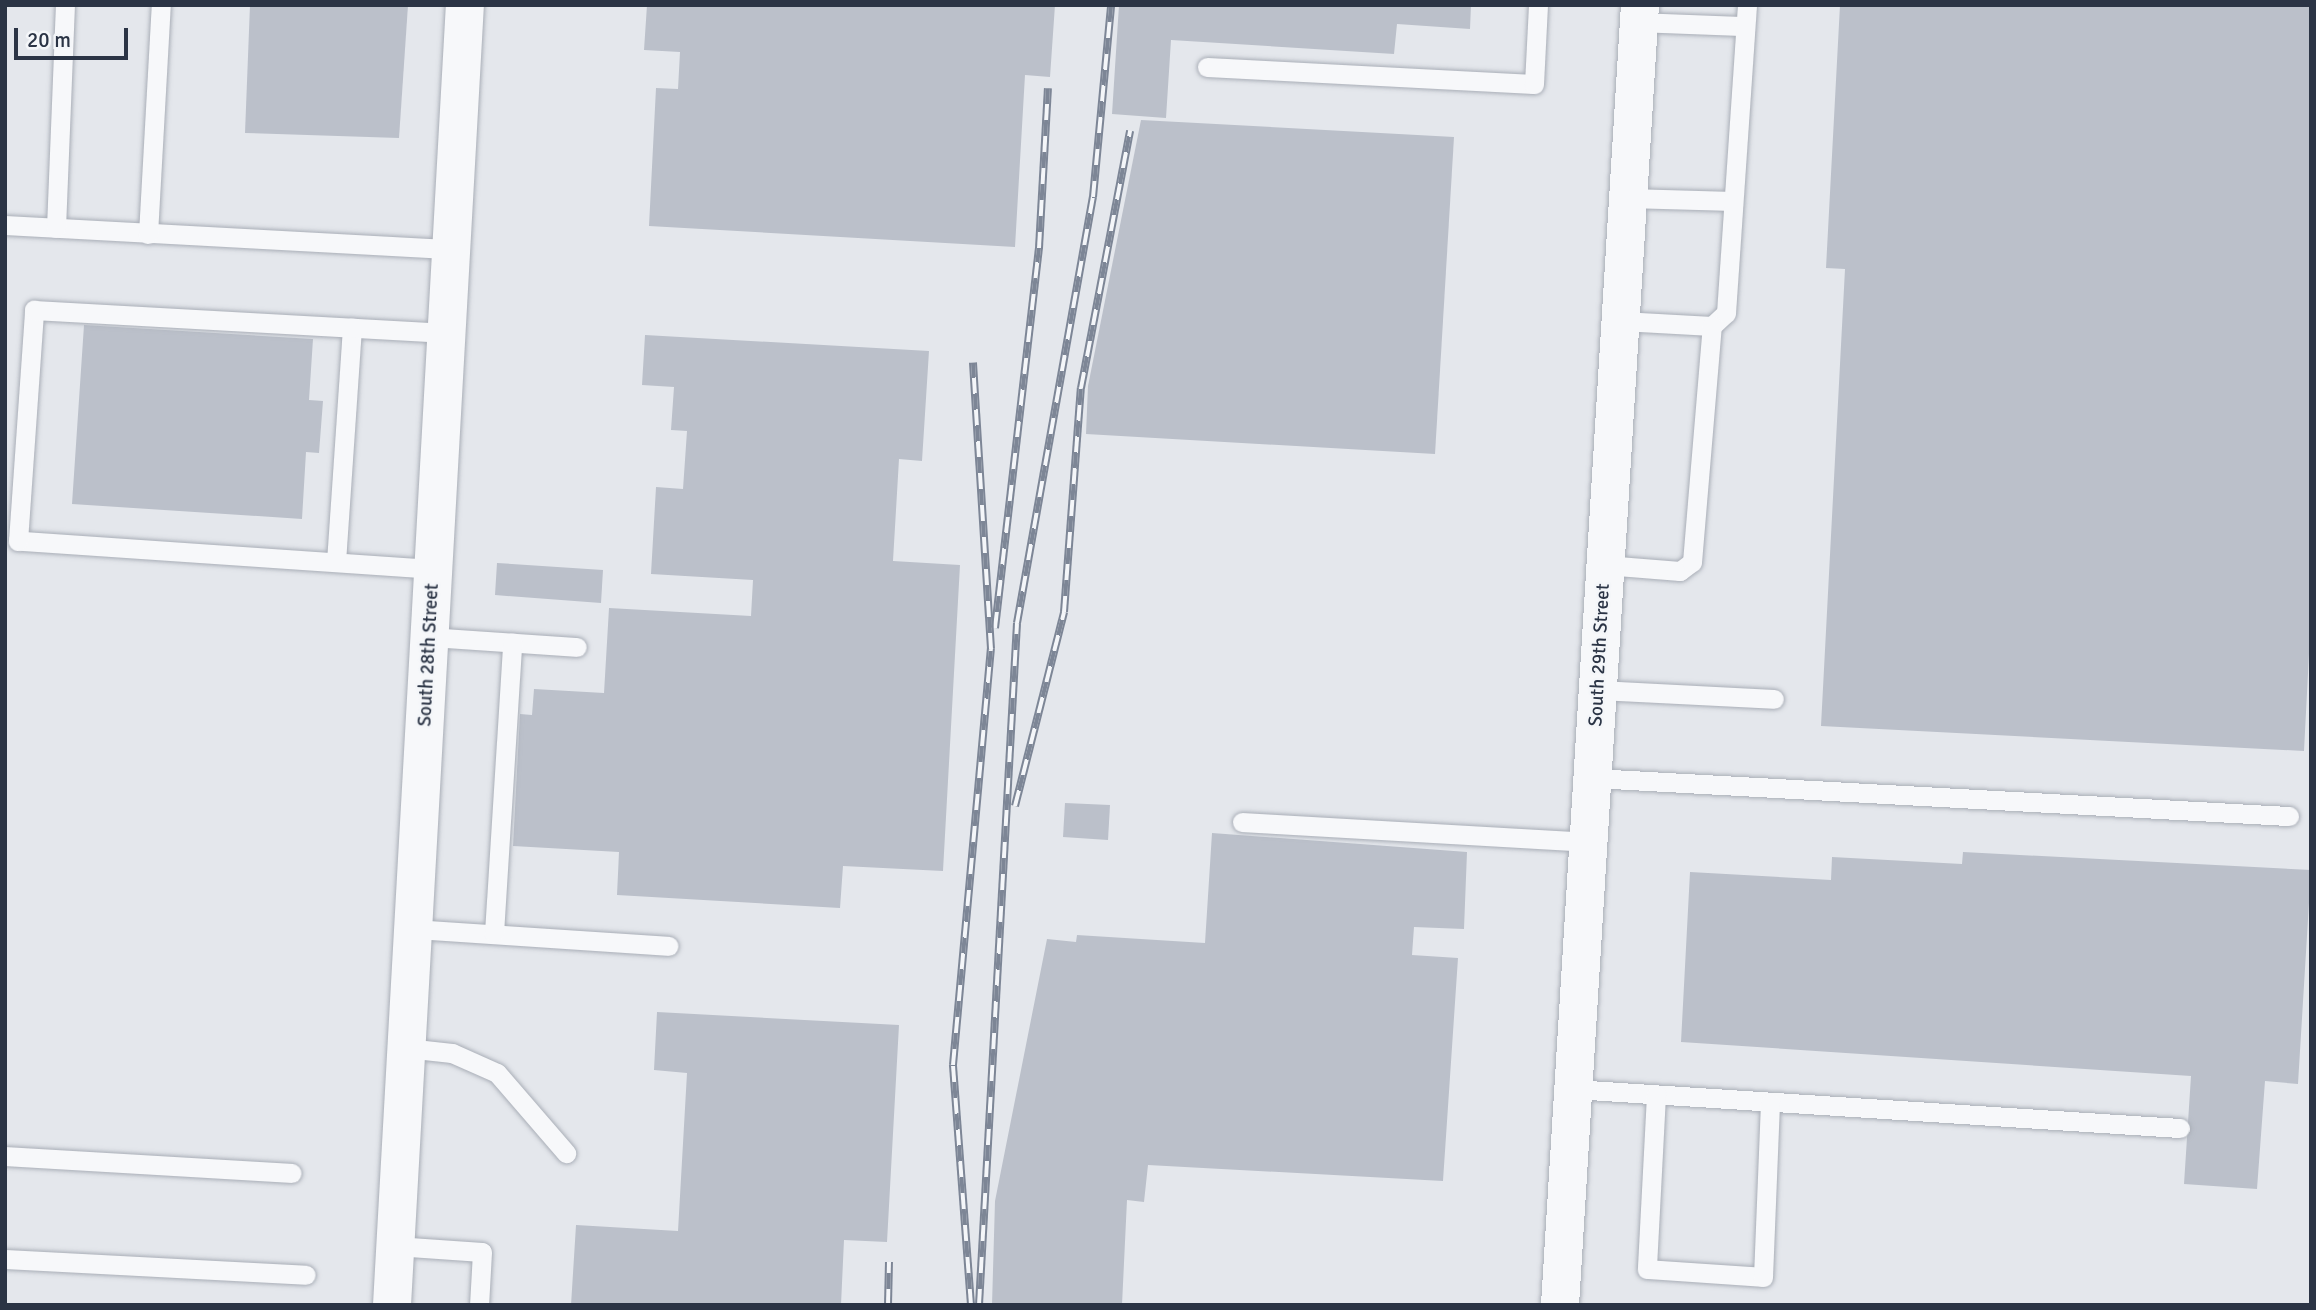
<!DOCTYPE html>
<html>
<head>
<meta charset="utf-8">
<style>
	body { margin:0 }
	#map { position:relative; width:2316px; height:1310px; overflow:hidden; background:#e4e7ec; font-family:Signika,sans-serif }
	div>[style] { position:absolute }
	.building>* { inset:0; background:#bbc0ca }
	.roads { filter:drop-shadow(0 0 2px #a9aeb7) drop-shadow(0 0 2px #a9aeb7) }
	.lane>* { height:19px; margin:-9.5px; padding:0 9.5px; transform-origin:9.5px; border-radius:9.5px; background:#f7f8fa }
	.street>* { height:38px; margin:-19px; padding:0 19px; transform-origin:19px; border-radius:19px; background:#f7f8fa }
	.rail>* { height:8px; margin-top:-4px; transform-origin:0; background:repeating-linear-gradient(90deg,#f4f6f9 0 16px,#7d8696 0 32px); box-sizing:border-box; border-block:2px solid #7d8696 }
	span { translate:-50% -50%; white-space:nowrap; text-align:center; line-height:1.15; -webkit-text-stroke:5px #f4f6f9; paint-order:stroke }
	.street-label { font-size:19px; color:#2b3445 }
	.frame { position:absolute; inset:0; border:7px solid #2b3445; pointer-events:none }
	.scale { position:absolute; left:14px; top:28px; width:114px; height:32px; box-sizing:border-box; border:4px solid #2b3445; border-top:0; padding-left:9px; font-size:21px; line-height:24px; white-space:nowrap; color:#2b3445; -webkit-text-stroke:5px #f4f6f9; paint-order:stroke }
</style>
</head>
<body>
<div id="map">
	<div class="building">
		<div style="clip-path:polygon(250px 5px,408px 5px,399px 138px,245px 133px)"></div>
		<div style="clip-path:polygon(647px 5px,1055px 5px,1050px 77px,1025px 75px,1015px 247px,649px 226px,656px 88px,678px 89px,680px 52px,644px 50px)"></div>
		<div style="clip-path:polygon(1119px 5px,1471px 5px,1470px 29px,1397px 24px,1394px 54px,1171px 40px,1166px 118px,1112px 114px)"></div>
		<div style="clip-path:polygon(1840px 5px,2311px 5px,2311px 615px,2304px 751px,1821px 726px,1845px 269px,1826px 268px)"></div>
		<div style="clip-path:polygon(1141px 120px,1454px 137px,1435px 454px,1086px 434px,1088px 386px)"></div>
		<div style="clip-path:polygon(84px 325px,313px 339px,309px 400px,323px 401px,319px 453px,306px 452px,302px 519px,72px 504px)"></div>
		<div style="clip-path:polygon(645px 335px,929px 351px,922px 461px,899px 459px,893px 561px,960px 565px,943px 871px,843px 866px,840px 908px,617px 895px,619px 852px,513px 846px,520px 714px,532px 715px,534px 689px,604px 693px,609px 608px,751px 616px,753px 580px,651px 574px,656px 487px,683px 489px,687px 431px,671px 430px,674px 387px,642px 385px)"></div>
		<div style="clip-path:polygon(497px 563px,603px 570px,601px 603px,495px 595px)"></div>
		<div style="clip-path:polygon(1065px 803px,1110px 805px,1108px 840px,1063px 837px)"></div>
		<div style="clip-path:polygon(1212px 833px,1467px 852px,1464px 929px,1414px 927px,1412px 955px,1458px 958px,1443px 1181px,1148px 1165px,1144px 1202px,1127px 1200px,1122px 1305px,992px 1305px,995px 1201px,1047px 939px,1076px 942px,1077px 935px,1205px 943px)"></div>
		<div style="clip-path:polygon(1963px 852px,2311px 870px,2298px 1084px,2265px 1081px,2257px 1189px,2184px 1184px,2191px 1076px,1681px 1042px,1690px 872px,1831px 880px,1832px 857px,1962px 864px)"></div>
		<div style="clip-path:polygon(657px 1012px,899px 1025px,887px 1242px,844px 1240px,841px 1305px,571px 1305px,576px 1225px,678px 1231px,687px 1073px,654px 1070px)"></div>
	</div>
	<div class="roads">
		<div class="lane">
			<div style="left:1639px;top:22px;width:106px;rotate:2.2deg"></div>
			<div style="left:1207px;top:67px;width:327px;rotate:3deg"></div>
			<div style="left:1534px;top:84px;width:79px;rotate:-87.1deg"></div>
			<div style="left:1628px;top:198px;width:105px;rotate:1.6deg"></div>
			<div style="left:5px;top:225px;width:447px;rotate:3.1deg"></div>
			<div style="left:56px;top:228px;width:223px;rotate:-87.7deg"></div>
			<div style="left:148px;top:234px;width:229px;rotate:-86.8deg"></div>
			<div style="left:1621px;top:321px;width:91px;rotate:3.1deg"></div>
			<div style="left:1712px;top:326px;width:19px;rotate:-43deg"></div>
			<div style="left:1726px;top:313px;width:309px;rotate:-86.1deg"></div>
			<div style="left:336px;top:562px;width:235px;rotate:-86.1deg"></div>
			<div style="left:1605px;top:565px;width:75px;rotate:4.6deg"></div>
			<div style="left:1680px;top:571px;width:15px;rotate:-37deg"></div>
			<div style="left:1692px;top:562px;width:237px;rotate:-85.2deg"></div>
			<div style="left:433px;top:569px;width:416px;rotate:-176.1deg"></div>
			<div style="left:18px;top:541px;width:232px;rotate:-86deg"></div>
			<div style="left:34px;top:310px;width:413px;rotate:3.2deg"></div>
			<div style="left:430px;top:637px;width:147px;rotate:3.9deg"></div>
			<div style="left:1598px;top:690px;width:176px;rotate:2.9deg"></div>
			<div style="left:1593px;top:778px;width:697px;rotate:3.13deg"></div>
			<div style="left:1242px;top:822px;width:348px;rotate:3.3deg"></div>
			<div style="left:414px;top:929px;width:255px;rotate:3.8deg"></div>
			<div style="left:494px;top:933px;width:291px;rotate:-86.4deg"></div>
			<div style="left:406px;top:1048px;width:46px;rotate:6.2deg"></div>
			<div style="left:452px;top:1053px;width:49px;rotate:24deg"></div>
			<div style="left:497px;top:1073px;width:106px;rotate:49.2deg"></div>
			<div style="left:1573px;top:1089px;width:608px;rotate:3.68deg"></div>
			<div style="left:1656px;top:1095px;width:174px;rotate:93deg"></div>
			<div style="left:1647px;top:1269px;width:116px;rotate:3.9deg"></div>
			<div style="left:1763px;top:1277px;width:174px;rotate:-87.7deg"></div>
			<div style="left:5px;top:1156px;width:287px;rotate:3.4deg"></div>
			<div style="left:395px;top:1246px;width:87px;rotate:3.9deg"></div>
			<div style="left:482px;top:1252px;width:53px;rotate:93.2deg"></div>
			<div style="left:5px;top:1259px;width:301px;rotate:3deg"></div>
		</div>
		<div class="street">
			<div style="left:392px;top:1305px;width:1302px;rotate:-86.79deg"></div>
			<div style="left:1560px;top:1305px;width:1302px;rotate:-86.48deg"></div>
		</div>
	</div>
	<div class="rail">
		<div style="left:995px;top:628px;width:383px;rotate:-83.4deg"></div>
		<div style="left:1039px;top:248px;width:160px;rotate:-86.8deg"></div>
		<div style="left:1015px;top:806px;width:200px;rotate:-75.8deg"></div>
		<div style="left:1064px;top:612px;width:225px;rotate:-85.7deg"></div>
		<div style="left:1081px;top:388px;width:262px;rotate:-79.2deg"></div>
		<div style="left:888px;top:1305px;width:43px;rotate:-88.7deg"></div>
		<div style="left:971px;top:1305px;width:241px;rotate:-94.3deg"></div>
		<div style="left:953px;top:1065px;width:418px;rotate:-84.8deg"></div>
		<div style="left:991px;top:649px;width:287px;rotate:-93.6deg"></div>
		<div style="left:979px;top:1305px;width:683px;rotate:-86.81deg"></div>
		<div style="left:1017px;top:623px;width:433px;rotate:-79.9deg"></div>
		<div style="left:1093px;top:197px;width:193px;rotate:-84.6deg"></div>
	</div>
	<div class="street-label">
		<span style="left:429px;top:655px;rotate:-87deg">South 28th Street</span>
		<span style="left:1600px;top:655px;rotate:-87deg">South 29th Street</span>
	</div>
	<div class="frame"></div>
	<div class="scale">20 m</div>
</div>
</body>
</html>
